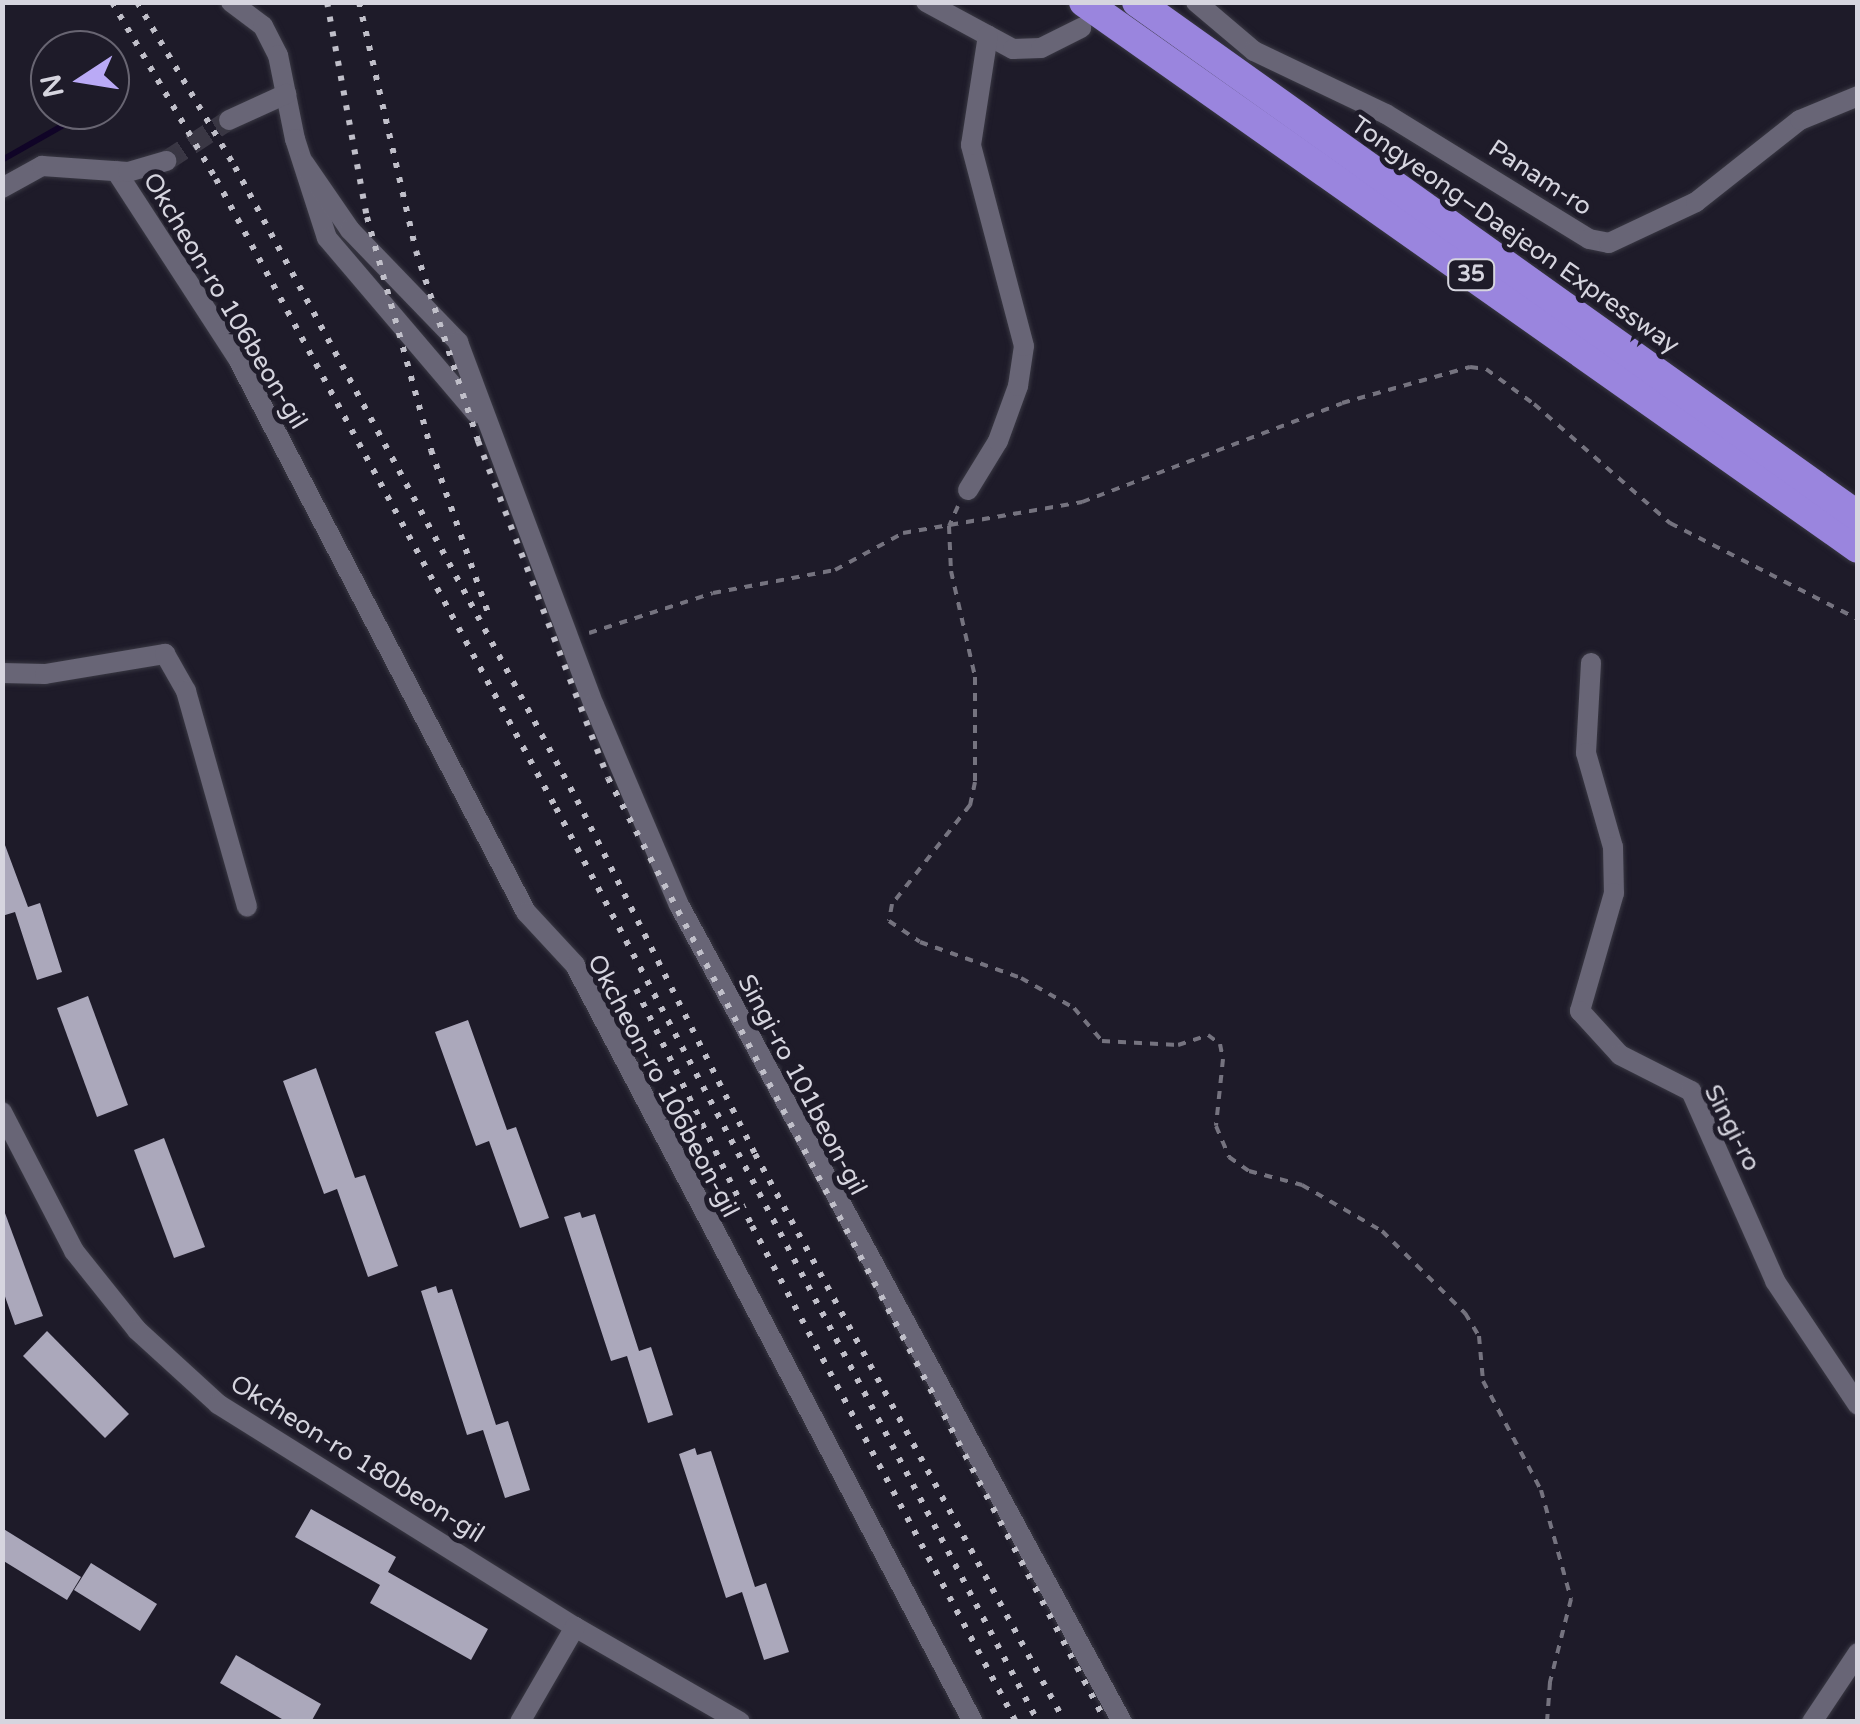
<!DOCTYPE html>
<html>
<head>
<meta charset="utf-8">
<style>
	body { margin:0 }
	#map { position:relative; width:1860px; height:1724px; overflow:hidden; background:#1e1b29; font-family:"Varela Round",sans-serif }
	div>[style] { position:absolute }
	.stream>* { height:6px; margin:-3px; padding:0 3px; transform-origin:3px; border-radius:3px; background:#100427 }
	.building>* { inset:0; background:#aba8bb }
	.minor-tunnel>* { height:20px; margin-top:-10px; transform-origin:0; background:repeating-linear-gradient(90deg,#3a3744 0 20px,transparent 0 30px) }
	.path>* { height:4px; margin-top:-2px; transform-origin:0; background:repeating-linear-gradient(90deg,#75737f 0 8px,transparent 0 16px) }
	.roads { filter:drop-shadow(0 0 2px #393843) drop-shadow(0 0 2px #393843) }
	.minor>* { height:20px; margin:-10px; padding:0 10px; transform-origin:10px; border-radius:10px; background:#686576 }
	.highway>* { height:30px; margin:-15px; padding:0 15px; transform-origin:15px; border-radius:15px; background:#9a85de }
	.rail>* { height:6px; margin-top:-3px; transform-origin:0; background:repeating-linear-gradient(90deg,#c0bfc9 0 5px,transparent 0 15px) }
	span { translate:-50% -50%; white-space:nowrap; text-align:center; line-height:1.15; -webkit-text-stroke:10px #1e1b29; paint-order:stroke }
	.shield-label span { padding:2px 8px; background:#1e1b29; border:2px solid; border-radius:8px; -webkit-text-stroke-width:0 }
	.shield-label { font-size:22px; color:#d6d5df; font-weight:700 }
	.street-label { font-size:25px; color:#d6d5df }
	.frame { position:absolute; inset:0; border:5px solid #d6d5df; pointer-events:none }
	.north { position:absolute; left:30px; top:30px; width:100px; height:100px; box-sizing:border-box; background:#1e1b29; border:2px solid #686572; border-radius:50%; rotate:258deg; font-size:28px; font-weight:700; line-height:40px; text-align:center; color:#d6d5df }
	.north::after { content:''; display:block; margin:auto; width:35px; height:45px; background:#baaaf6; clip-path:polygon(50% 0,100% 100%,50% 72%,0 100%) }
</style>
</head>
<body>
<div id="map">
	<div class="stream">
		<div style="left:110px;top:98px;width:4px;rotate:-27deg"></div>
		<div style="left:2px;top:160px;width:101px;rotate:-29.6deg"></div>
	</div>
	<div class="building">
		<div style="clip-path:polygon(2px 837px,28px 907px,40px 903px,62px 972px,37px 980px,15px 912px,2px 916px)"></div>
		<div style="clip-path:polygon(88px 996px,128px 1105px,97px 1117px,57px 1008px)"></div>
		<div style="clip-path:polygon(468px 1020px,507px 1130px,516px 1127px,549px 1218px,520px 1228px,489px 1141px,476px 1146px,435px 1032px)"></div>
		<div style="clip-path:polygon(316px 1068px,355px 1178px,365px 1175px,398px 1266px,368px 1277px,337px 1189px,324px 1194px,283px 1081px)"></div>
		<div style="clip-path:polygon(164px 1138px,205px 1247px,174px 1258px,134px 1150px)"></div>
		<div style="clip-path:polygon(2px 1205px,43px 1316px,15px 1325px,2px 1288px)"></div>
		<div style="clip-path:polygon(580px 1212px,582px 1218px,595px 1214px,639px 1351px,651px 1347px,673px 1415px,648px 1423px,627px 1356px,611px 1361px,564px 1217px)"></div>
		<div style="clip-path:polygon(436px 1286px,438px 1293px,452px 1289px,496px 1425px,508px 1421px,530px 1490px,505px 1498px,483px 1430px,467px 1435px,421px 1291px)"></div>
		<div style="clip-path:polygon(47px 1331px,129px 1414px,105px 1438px,23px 1356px)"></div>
		<div style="clip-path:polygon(695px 1448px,697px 1455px,711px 1451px,755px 1587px,766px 1583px,789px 1652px,764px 1660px,742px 1592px,726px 1598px,679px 1454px)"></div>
		<div style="clip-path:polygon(311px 1509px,396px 1557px,388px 1572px,488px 1629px,471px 1660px,370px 1603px,380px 1585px,295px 1537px)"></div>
		<div style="clip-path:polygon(2px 1528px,81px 1577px,67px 1600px,2px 1560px)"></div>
		<div style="clip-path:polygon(91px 1563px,157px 1604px,140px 1631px,74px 1590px)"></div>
		<div style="clip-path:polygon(236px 1655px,321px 1704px,311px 1722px,287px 1722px,220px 1683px)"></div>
	</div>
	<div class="minor-tunnel">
		<div style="left:166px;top:161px;width:75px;rotate:-33.1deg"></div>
	</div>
	<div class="path">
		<div style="left:958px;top:506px;width:22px;rotate:114deg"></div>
		<div style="left:949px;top:526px;width:45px;rotate:87.5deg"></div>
		<div style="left:951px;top:571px;width:109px;rotate:77.2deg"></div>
		<div style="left:975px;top:677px;width:105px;rotate:90deg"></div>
		<div style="left:975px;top:782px;width:24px;rotate:102deg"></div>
		<div style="left:970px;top:805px;width:126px;rotate:128.2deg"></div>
		<div style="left:892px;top:904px;width:17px;rotate:100deg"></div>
		<div style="left:889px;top:921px;width:37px;rotate:34deg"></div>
		<div style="left:920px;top:942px;width:107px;rotate:19.6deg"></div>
		<div style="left:1021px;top:978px;width:61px;rotate:29.5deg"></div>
		<div style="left:1074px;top:1008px;width:43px;rotate:49.7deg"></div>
		<div style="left:1102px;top:1041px;width:76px;rotate:3deg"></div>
		<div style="left:1178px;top:1045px;width:32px;rotate:-18deg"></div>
		<div style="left:1208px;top:1035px;width:15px;rotate:37deg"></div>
		<div style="left:1220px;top:1044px;width:15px;rotate:79deg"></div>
		<div style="left:1223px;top:1059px;width:67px;rotate:96deg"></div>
		<div style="left:1216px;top:1126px;width:34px;rotate:67deg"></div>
		<div style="left:1229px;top:1157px;width:24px;rotate:35deg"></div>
		<div style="left:1249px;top:1171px;width:55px;rotate:14.8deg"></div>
		<div style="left:1302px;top:1185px;width:92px;rotate:29.9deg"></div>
		<div style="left:1382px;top:1231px;width:117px;rotate:44.7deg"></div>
		<div style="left:1465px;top:1313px;width:27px;rotate:59deg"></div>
		<div style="left:1479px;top:1336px;width:45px;rotate:84.9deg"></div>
		<div style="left:1483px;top:1381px;width:123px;rotate:62deg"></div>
		<div style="left:1541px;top:1490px;width:113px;rotate:74.6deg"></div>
		<div style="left:1571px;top:1599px;width:86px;rotate:104.2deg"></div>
		<div style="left:1550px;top:1682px;width:40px;rotate:94.3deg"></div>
		<div style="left:589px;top:633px;width:130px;rotate:-17.9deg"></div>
		<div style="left:713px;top:593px;width:124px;rotate:-10.7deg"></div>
		<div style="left:835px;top:570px;width:77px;rotate:-28.6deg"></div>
		<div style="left:903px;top:533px;width:182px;rotate:-9.8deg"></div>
		<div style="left:1082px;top:502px;width:278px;rotate:-20.8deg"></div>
		<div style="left:1342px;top:403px;width:133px;rotate:-15.7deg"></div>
		<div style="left:1470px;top:367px;width:16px;rotate:7deg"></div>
		<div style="left:1486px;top:369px;width:59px;rotate:36.1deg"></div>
		<div style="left:1534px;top:404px;width:181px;rotate:41.2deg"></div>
		<div style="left:1670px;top:523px;width:211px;rotate:27.1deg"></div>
	</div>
	<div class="roads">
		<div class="minor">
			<div style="left:231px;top:2px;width:40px;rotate:37deg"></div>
			<div style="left:263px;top:26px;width:33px;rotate:63deg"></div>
			<div style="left:278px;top:55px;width:86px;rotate:78.6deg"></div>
			<div style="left:295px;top:139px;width:104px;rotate:72.1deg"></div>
			<div style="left:327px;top:238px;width:230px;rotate:49.6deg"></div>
			<div style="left:926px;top:2px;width:99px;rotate:28.4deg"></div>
			<div style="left:1013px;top:49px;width:28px;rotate:-2deg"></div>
			<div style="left:1041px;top:48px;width:45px;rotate:-26.6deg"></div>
			<div style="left:1196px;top:2px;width:76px;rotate:40.2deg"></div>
			<div style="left:1254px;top:51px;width:146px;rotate:25.5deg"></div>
			<div style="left:1386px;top:114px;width:238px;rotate:31.6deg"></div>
			<div style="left:1589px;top:239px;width:20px;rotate:11deg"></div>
			<div style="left:1609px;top:243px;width:96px;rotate:-25.2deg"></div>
			<div style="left:1696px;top:202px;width:132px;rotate:-38.3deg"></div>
			<div style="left:1800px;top:120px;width:63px;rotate:-22.5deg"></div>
			<div style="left:229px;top:120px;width:63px;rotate:-24.5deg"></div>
			<div style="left:304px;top:163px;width:81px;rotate:55.5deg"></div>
			<div style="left:350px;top:230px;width:156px;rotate:46deg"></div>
			<div style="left:458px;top:342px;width:388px;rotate:69.5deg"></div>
			<div style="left:594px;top:705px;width:217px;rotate:67deg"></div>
			<div style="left:679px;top:905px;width:929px;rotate:61.53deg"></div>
			<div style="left:116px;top:171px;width:224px;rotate:57deg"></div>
			<div style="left:238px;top:359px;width:624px;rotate:62.49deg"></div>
			<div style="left:526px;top:912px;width:72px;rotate:47.2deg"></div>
			<div style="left:575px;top:965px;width:855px;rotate:62.27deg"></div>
			<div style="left:2px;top:188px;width:46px;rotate:-28.8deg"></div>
			<div style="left:42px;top:166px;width:86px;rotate:4deg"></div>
			<div style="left:128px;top:172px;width:40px;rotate:-16deg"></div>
			<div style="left:968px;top:490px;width:57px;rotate:-58.5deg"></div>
			<div style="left:998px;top:441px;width:59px;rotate:-70deg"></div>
			<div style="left:1018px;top:386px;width:40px;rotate:-81.5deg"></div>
			<div style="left:1024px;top:346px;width:208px;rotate:-104.8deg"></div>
			<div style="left:971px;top:145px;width:111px;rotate:-81.2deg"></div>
			<div style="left:1591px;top:663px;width:90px;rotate:93.2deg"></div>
			<div style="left:1586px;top:753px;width:98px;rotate:74deg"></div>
			<div style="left:1613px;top:847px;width:46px;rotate:88.8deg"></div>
			<div style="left:1614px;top:893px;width:123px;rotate:106.1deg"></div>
			<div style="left:1580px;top:1011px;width:59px;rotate:47.7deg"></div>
			<div style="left:1620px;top:1055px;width:80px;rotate:26.9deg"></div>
			<div style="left:1691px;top:1091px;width:208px;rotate:66.1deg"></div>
			<div style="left:1775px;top:1281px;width:149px;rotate:56.2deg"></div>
			<div style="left:2px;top:673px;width:43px;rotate:1.3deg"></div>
			<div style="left:45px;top:674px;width:122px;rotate:-9.5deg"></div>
			<div style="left:165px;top:654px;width:43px;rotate:60.4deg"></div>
			<div style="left:186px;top:691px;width:224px;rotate:74.2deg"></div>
			<div style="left:2px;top:1112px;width:157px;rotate:62.6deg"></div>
			<div style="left:74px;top:1251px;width:101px;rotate:51.4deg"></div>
			<div style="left:137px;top:1330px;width:110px;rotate:42.4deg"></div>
			<div style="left:218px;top:1404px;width:421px;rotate:32deg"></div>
			<div style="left:575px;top:1627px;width:190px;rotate:29.9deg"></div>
			<div style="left:520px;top:1722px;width:110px;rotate:-59.9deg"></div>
			<div style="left:1812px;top:1722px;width:83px;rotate:-56.3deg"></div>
		</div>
		<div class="highway">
			<div style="left:1084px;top:2px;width:947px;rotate:35.2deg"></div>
			<div style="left:1137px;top:2px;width:885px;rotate:35.49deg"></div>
		</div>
	</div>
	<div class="rail">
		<div style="left:112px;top:2px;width:205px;rotate:59.6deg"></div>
		<div style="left:216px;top:179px;width:715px;rotate:61.61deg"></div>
		<div style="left:556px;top:808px;width:1033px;rotate:62.19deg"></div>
		<div style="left:137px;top:2px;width:192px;rotate:59.3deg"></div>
		<div style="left:235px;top:167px;width:719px;rotate:61.62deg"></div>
		<div style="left:577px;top:800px;width:396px;rotate:63.3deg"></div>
		<div style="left:755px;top:1154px;width:647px;rotate:61.38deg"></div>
		<div style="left:327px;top:2px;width:219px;rotate:79.5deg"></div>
		<div style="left:367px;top:217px;width:242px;rotate:74.6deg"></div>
		<div style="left:431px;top:450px;width:173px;rotate:70.7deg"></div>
		<div style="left:359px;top:2px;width:255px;rotate:77.1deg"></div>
		<div style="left:416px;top:251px;width:200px;rotate:71.9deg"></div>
		<div style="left:478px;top:441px;width:361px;rotate:68.9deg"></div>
		<div style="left:608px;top:778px;width:1067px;rotate:62.19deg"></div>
		<div style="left:636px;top:989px;width:264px;rotate:63.9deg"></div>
		<div style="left:752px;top:1226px;width:562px;rotate:61.98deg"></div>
	</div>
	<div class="shield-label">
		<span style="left:1471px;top:275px">35</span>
	</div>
	<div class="street-label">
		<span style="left:1540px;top:178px;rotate:33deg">Panam-ro</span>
		<span style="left:1515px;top:235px;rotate:35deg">Tongyeong–Daejeon Expressway</span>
		<span style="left:225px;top:301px;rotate:59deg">Okcheon-ro 106beon-gil</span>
		<span style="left:802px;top:1085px;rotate:62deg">Singi-ro 101beon-gil</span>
		<span style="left:663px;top:1086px;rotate:62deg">Okcheon-ro 106beon-gil</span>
		<span style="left:1732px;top:1128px;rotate:63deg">Singi-ro</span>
		<span style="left:357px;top:1459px;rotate:32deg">Okcheon-ro 180beon-gil</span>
	</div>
	<div class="frame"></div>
	<div class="north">N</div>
</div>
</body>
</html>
